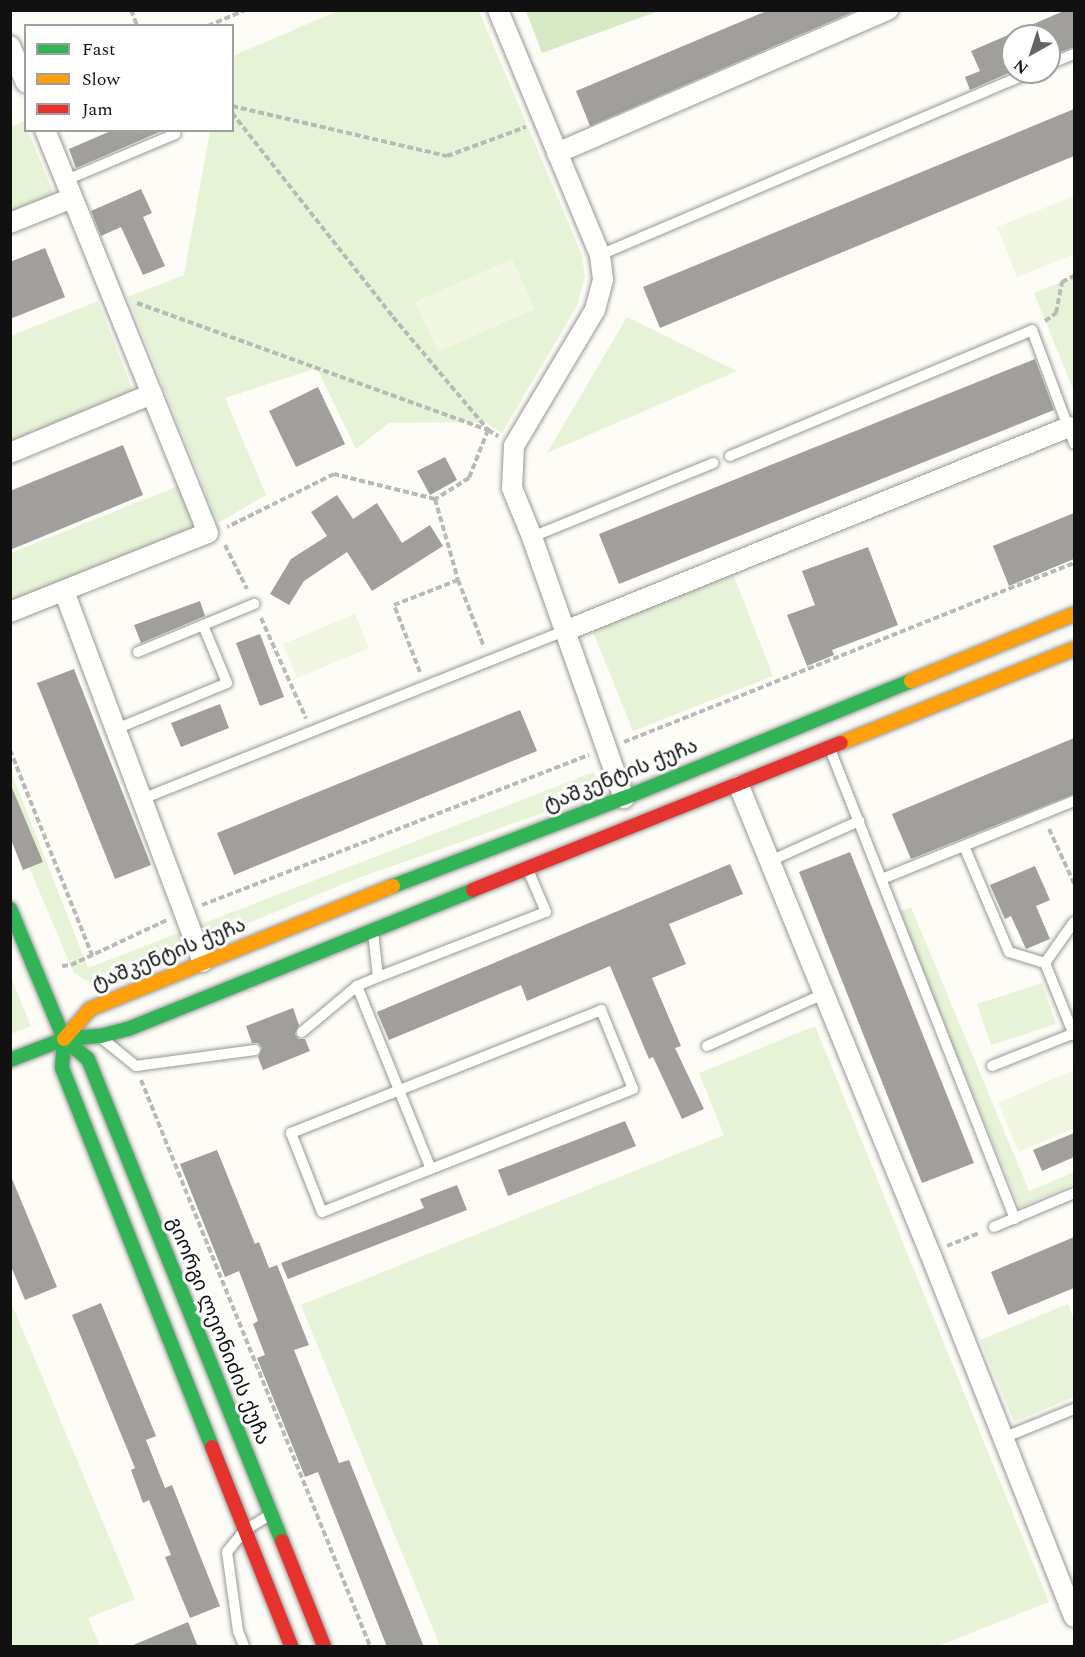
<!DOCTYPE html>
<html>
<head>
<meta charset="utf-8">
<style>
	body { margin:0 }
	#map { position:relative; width:1085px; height:1657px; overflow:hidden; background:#fdfcf7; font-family:Spectral,"Noto Sans Georgian",serif }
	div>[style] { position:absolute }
	.green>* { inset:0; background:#e7f3d7 }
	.forest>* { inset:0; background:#d8eac5 }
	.pitch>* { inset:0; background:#f0f6e1 }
	.building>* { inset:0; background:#a19f9c }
	.path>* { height:4px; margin-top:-2px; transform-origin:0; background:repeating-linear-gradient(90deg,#b9b9b8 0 6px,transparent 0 9px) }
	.roads { filter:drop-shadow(0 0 2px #979795) drop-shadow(0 0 2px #979795) }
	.lane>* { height:10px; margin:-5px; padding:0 5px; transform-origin:5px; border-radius:5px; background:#fffffe }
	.street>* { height:20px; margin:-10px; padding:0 10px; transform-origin:10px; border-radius:10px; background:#fffffe }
	.fast>* { height:14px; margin:-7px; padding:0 7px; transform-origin:7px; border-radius:7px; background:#30b455 }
	.slow>* { height:14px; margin:-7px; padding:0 7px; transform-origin:7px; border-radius:7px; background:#ff9f0a }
	.jam>* { height:14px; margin:-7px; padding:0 7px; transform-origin:7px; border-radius:7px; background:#e5322d }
	span { translate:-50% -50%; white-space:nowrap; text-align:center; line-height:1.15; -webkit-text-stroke:6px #fff; paint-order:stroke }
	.street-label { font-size:20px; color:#111 }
	.frame { position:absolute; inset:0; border:12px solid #111; pointer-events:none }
	.legend { position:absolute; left:24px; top:24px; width:210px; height:108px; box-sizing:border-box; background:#fff; border:2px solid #a0a0a0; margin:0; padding:8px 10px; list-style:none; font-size:18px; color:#111 }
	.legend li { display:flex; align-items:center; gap:12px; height:30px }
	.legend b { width:30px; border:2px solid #a0a0a0 }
	.north { position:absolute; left:1001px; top:24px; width:60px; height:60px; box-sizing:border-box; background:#fff; border:2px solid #a0a0a0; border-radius:50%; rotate:219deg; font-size:16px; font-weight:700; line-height:24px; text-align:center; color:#111 }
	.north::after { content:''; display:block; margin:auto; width:21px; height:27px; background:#646362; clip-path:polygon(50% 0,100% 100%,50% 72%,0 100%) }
</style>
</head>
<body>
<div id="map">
	<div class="green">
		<div style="clip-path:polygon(340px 10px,479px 11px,582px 255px,585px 278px,577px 306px,502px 433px,485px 422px,389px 423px,356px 449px,317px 368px,225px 398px,266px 495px,218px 523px,128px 297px,184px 275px,210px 131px,232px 130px,233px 56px)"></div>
		<div style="clip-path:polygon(24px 121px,26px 130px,28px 131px,55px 197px,11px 214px,11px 127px)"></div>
		<div style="clip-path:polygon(1074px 277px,1074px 392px,1034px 293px)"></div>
		<div style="clip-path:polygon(98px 301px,135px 396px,11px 446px,11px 336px)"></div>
		<div style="clip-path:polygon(627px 317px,737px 371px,547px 453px)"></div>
		<div style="clip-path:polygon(178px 486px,196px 529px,11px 604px,11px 553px)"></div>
		<div style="clip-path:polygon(733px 574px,773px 676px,633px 731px,592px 629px)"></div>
		<div style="clip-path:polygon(10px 769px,88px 968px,594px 772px,603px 792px,358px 878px,95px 986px,74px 973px,11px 825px)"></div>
		<div style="clip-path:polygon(911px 907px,1029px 1191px,1074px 1172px,1074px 1184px,1020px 1207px,898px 913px)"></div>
		<div style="clip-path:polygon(10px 975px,31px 1026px,11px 1034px,10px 1034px)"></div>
		<div style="clip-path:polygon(1042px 983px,1056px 1024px,991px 1045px,977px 1004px)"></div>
		<div style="clip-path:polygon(815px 1026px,1049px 1602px,938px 1646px,440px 1646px,301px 1305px,724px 1135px,699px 1073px)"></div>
		<div style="clip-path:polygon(11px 1302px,135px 1599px,88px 1618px,100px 1646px,11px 1646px)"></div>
		<div style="clip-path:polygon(1068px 1304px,1074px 1318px,1074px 1397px,1014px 1422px,980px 1340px)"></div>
	</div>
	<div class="forest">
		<div style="clip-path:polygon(526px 11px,526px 10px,659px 11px,542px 53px)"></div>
	</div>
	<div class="pitch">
		<div style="clip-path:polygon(1074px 196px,1074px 254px,1017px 277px,997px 227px)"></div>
		<div style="clip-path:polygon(512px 259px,535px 309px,438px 352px,415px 302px)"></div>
		<div style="clip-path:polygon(355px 614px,369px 648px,297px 678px,283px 644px)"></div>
		<div style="clip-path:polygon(1074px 1070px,1074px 1128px,1019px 1152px,998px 1103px)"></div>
	</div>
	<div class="building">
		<div style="clip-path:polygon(769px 10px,857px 10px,590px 126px,576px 91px)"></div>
		<div style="clip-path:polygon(1066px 10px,1074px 10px,1074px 47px,1049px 56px,1049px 36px,1013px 36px,1013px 71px,970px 90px,965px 77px,980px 71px,971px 51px)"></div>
		<div style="clip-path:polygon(1074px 109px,1074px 156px,660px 328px,643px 287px)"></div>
		<div style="clip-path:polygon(113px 130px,164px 130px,76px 168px,69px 149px)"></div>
		<div style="clip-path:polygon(141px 189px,152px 213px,143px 217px,165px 266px,143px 275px,121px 227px,101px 236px,91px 211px)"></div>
		<div style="clip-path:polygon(45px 248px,65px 297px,10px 319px,10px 262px)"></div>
		<div style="clip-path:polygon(1035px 359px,1054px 410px,619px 584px,599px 534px)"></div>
		<div style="clip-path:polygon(318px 387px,345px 444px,296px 467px,269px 411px)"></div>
		<div style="clip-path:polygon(123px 445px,143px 495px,10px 550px,10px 491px)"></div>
		<div style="clip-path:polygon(445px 457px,457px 480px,430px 495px,417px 471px)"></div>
		<div style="clip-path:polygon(337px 495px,353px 519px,377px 503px,402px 543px,430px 525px,443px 546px,372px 591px,347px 552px,304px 581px,289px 605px,270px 594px,291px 559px,327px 536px,311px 512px)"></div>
		<div style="clip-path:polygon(1074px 513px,1074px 559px,1009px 586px,993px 546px)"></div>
		<div style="clip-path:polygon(868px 547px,898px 625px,832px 650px,834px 655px,807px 666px,787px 615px,815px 605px,802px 571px)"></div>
		<div style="clip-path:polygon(200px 601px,205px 616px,141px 643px,134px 625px)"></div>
		<div style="clip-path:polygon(260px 634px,284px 697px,260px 706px,236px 643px)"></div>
		<div style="clip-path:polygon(74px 669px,151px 865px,115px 879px,37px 683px)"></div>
		<div style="clip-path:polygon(220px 704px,229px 728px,181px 747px,171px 723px)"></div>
		<div style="clip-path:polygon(520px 710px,537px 751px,234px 875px,217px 833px)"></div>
		<div style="clip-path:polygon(1074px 738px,1074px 794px,911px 859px,892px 814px)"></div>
		<div style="clip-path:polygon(10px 783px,43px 862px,23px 870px,10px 837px)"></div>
		<div style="clip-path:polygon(850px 852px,974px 1163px,922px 1183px,799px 872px)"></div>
		<div style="clip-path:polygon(730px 864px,743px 894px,669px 924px,686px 964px,652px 978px,681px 1046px,675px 1048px,704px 1109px,682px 1119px,653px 1057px,649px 1059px,610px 966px,527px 1001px,521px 985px,389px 1040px,377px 1012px)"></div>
		<div style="clip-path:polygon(1035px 866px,1050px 900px,1036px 906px,1050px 939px,1026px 949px,1011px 916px,1005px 919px,990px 885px)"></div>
		<div style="clip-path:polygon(293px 1008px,299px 1025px,295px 1034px,299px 1039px,305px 1039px,310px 1051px,263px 1070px,258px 1057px,262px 1048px,258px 1043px,252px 1043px,246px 1026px)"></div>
		<div style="clip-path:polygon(625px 1121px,636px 1146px,508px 1196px,498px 1170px)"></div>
		<div style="clip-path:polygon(1074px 1133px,1074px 1157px,1042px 1171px,1033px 1150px)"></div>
		<div style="clip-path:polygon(217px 1150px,255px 1244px,259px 1242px,269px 1268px,277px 1265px,309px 1345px,294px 1350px,339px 1463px,349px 1460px,424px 1647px,387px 1647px,318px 1472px,305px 1477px,257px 1358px,265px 1355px,253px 1324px,258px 1321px,239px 1271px,225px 1277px,180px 1164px)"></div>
		<div style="clip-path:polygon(10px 1174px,57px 1287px,25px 1300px,10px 1264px)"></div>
		<div style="clip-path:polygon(457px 1185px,467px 1210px,288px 1279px,281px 1263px,424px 1208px,420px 1199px)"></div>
		<div style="clip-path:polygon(1074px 1237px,1074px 1288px,1008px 1315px,991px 1272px)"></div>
		<div style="clip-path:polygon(101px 1303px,156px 1436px,146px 1440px,165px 1488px,172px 1485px,220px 1606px,190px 1618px,165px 1557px,171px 1555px,149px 1500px,143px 1503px,131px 1470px,135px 1468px,72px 1315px)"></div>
		<div style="clip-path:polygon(188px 1622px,198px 1647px,131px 1647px,131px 1646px)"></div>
	</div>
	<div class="path">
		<div style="left:131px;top:10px;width:17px;rotate:69deg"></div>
		<div style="left:208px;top:26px;width:40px;rotate:-23.4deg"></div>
		<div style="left:232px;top:106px;width:221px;rotate:13.1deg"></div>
		<div style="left:447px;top:156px;width:84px;rotate:-20.2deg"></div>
		<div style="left:232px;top:113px;width:260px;rotate:51.7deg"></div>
		<div style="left:393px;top:317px;width:148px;rotate:49.9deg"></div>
		<div style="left:488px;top:430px;width:12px;rotate:31deg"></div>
		<div style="left:137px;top:303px;width:373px;rotate:19.9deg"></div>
		<div style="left:488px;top:430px;width:52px;rotate:111.6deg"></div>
		<div style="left:469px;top:478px;width:40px;rotate:148deg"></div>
		<div style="left:435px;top:499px;width:104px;rotate:-166.1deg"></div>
		<div style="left:334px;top:474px;width:119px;rotate:153.6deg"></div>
		<div style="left:1045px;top:321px;width:14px;rotate:-36deg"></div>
		<div style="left:1056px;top:313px;width:32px;rotate:-79deg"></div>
		<div style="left:1062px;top:282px;width:13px;rotate:-27deg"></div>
		<div style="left:435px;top:499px;width:84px;rotate:74.1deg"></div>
		<div style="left:225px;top:545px;width:49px;rotate:63.4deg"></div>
		<div style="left:261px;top:618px;width:110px;rotate:65.8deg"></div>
		<div style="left:420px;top:672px;width:72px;rotate:-111.2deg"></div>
		<div style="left:394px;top:605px;width:69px;rotate:-21.3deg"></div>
		<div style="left:458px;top:580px;width:72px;rotate:68.8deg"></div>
		<div style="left:624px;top:742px;width:484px;rotate:-21.7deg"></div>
		<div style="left:10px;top:750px;width:221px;rotate:68.2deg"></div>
		<div style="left:1049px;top:829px;width:60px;rotate:65.2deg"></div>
		<div style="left:202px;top:905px;width:415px;rotate:-21.2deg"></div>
		<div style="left:62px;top:966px;width:9px;rotate:-6deg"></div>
		<div style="left:71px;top:965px;width:106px;rotate:-25.1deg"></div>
		<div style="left:141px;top:1080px;width:611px;rotate:67.97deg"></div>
		<div style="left:947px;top:1246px;width:35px;rotate:-22deg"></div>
	</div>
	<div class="roads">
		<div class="lane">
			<div style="left:1049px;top:64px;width:27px;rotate:-22deg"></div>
			<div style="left:64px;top:181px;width:121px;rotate:-22.9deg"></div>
			<div style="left:600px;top:255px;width:468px;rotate:-23deg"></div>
			<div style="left:730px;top:456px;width:327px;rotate:-22.6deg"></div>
			<div style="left:1032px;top:330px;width:121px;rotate:69.6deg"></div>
			<div style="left:532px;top:537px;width:196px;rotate:-22.2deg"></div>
			<div style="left:138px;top:652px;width:126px;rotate:-22.5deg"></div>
			<div style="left:116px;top:729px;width:120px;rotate:-22.5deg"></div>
			<div style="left:227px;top:683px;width:63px;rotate:-112.5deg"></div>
			<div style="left:830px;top:749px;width:505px;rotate:68.51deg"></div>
			<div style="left:142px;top:799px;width:455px;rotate:-21.7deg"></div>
			<div style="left:964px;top:846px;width:115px;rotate:67deg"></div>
			<div style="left:1009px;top:952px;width:38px;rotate:17deg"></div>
			<div style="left:770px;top:861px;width:98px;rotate:-24.2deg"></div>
			<div style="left:882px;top:879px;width:207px;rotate:-22.1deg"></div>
			<div style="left:1074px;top:922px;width:50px;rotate:125.3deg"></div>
			<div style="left:1045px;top:963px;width:78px;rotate:68.1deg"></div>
			<div style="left:373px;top:932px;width:45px;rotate:83.7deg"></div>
			<div style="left:378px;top:977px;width:180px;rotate:-21.2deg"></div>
			<div style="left:546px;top:912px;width:46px;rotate:-113.2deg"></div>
			<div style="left:357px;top:986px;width:197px;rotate:68deg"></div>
			<div style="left:601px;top:1010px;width:85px;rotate:67.9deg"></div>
			<div style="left:633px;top:1089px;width:334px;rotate:158.4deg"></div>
			<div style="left:322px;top:1212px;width:85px;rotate:-111.4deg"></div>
			<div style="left:291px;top:1133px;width:334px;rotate:-21.6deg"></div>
			<div style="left:302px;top:1032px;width:72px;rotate:-39.9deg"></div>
			<div style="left:357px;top:986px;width:23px;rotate:-23deg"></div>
			<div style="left:104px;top:1040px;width:41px;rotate:39.1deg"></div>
			<div style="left:136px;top:1066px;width:120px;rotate:-7.7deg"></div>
			<div style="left:707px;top:1046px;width:128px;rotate:-24deg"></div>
			<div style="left:992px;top:1066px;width:86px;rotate:-21.8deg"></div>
			<div style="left:994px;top:1227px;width:87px;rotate:-23deg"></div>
			<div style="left:1003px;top:1438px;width:77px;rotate:-22.2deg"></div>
			<div style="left:244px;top:1646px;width:16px;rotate:-112deg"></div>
			<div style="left:238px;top:1631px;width:80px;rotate:-97.9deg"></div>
			<div style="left:227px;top:1552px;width:28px;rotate:-51deg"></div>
			<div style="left:245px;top:1530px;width:29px;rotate:-31deg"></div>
		</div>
		<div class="street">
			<div style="left:498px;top:10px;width:265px;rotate:67.4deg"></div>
			<div style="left:600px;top:255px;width:25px;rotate:83deg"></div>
			<div style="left:603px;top:280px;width:31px;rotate:105deg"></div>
			<div style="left:595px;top:310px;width:158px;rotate:120.8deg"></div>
			<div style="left:514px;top:446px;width:42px;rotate:92.7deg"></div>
			<div style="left:512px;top:488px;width:53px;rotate:67.8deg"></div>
			<div style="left:532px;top:537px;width:277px;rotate:70.6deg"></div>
			<div style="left:10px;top:46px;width:40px;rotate:66.6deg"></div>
			<div style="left:557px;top:153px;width:361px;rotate:-23.4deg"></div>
			<div style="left:10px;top:223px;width:67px;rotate:-22deg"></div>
			<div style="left:10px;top:453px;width:154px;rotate:-22.6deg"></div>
			<div style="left:64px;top:591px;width:396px;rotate:69.5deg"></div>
			<div style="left:10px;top:612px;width:213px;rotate:-21.8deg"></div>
			<div style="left:208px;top:533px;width:435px;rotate:-112deg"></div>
			<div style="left:565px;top:631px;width:544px;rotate:-22.04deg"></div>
			<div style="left:739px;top:786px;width:505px;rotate:67.76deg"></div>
			<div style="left:930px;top:1253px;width:391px;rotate:68.4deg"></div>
		</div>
		<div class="fast">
			<div style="left:393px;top:886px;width:247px;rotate:-20.9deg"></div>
			<div style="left:624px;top:798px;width:310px;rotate:-22.2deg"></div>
			<div style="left:10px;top:909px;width:141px;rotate:67.4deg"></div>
			<div style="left:64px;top:1039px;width:29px;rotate:94deg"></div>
			<div style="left:62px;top:1068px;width:408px;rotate:68.4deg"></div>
			<div style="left:64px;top:1039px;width:31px;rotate:40deg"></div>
			<div style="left:88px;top:1059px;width:520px;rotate:68.08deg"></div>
			<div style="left:10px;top:1060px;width:58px;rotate:-21.3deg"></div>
			<div style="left:64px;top:1039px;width:37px;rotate:-5deg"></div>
			<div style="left:101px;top:1036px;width:28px;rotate:-15deg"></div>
			<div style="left:128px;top:1029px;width:372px;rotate:-21.9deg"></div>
		</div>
		<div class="slow">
			<div style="left:911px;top:681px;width:176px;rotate:-22.3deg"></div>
			<div style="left:841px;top:743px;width:251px;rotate:-22deg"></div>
			<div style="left:64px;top:1039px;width:40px;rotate:-49deg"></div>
			<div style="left:90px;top:1009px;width:327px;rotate:-22.1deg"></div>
		</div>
		<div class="jam">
			<div style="left:473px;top:890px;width:396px;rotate:-21.8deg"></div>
			<div style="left:212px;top:1447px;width:214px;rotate:68.3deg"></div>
			<div style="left:282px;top:1541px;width:113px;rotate:68.2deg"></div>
		</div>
	</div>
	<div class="street-label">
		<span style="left:621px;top:776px;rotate:-22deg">ტაშკენტის ქუჩა</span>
		<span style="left:169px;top:955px;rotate:-22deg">ტაშკენტის ქუჩა</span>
		<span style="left:218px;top:1331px;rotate:68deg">გიორგი ლეონიძის ქუჩა</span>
	</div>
	<div class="frame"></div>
	<ul class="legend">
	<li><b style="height:8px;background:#30b455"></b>Fast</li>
	<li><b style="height:8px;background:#ff9f0a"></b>Slow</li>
	<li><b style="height:8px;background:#e5322d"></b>Jam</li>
	</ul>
	<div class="north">N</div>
</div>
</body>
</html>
